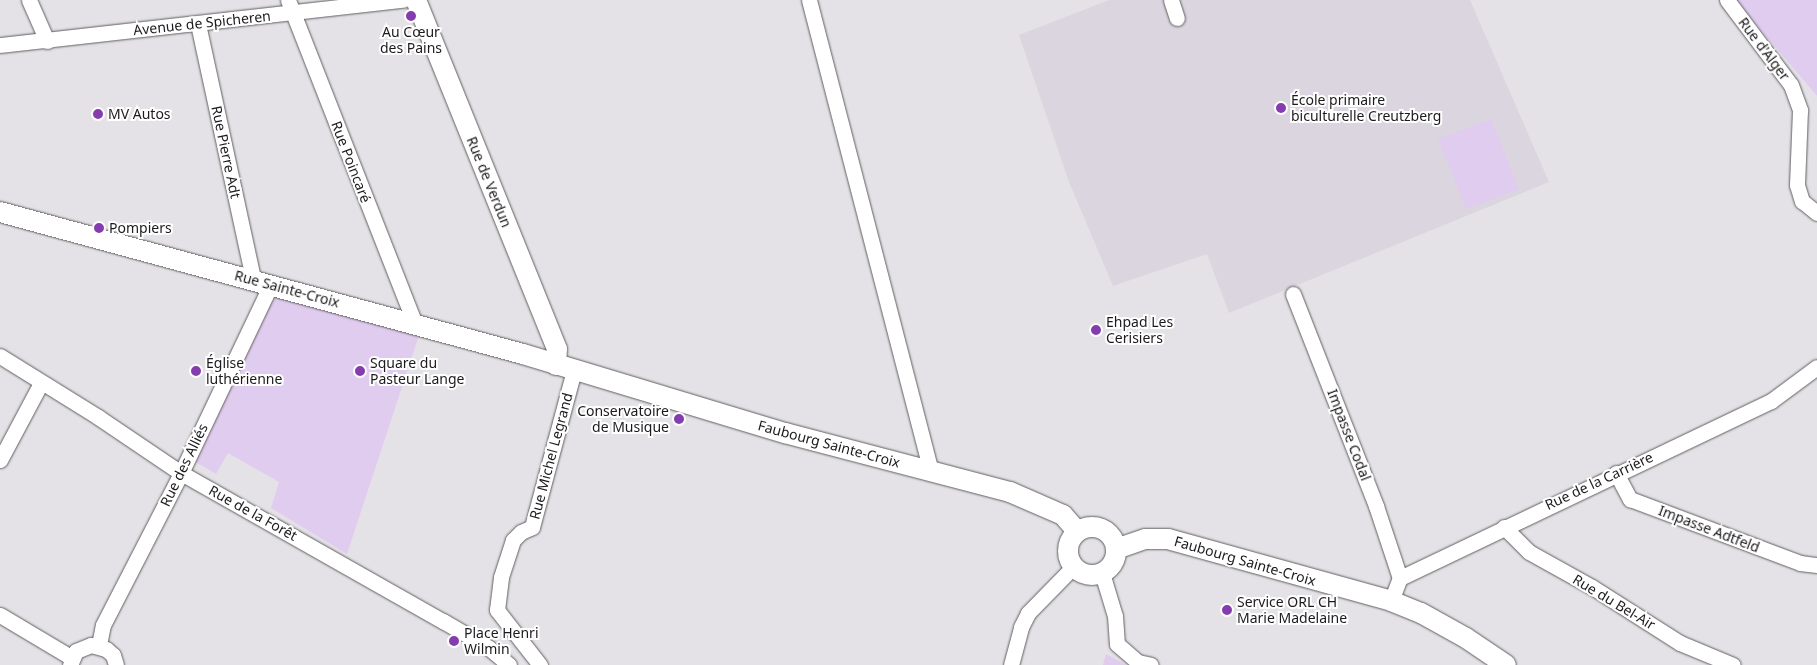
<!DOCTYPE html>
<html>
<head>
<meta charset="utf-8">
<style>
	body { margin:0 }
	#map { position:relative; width:1817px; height:665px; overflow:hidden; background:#e4e2e6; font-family:"Noto Sans",sans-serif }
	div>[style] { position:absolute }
	.built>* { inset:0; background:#dbd5df }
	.green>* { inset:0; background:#e0ccef }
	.roads { filter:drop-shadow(0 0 1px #605e61) drop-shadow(0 0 1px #605e61) }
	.minor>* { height:15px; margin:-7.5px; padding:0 7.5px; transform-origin:7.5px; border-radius:7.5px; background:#fff }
	.major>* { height:20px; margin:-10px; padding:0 10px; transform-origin:10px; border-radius:10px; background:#fff }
	.major>.ring { margin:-10px; padding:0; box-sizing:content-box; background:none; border:20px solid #fff; border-radius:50% }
	.dots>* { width:14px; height:14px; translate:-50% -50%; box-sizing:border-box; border:2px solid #fff; border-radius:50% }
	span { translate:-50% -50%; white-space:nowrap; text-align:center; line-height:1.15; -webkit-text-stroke:4px #fff; paint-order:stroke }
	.street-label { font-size:14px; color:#1b1a1c }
	.poi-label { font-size:14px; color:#1b1a1c }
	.left { translate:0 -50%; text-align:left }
	.right { translate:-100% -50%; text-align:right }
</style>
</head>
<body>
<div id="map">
	<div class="built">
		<div style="clip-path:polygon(1109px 0,1470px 0,1549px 182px,1229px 313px,1207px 254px,1113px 286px,1069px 182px,1019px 35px)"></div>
	</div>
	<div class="green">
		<div style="clip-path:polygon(1737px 0,1817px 0,1817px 96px,1760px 29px)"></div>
		<div style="clip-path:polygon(1491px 119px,1519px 189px,1466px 209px,1438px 139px)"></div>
		<div style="clip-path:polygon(277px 291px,421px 329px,347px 554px,271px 508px,279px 482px,228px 453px,216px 474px,194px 461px)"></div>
		<div style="clip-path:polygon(1106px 654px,1126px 665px,1103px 665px)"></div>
	</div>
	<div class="roads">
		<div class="minor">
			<div style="left:29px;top:0;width:45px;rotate:66.3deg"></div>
			<div style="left:288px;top:0;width:348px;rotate:68.6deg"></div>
			<div style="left:809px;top:0;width:487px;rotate:75.5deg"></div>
			<div style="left:1171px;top:0;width:19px;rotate:72deg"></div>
			<div style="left:1727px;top:0;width:106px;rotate:53deg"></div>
			<div style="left:1791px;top:85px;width:27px;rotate:70deg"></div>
			<div style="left:1800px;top:110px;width:75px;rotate:92.3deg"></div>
			<div style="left:1797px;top:185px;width:17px;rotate:73deg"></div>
			<div style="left:1802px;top:201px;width:19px;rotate:39deg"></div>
			<div style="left:198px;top:24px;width:261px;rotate:77.8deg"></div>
			<div style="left:0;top:45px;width:406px;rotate:-6.4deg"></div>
			<div style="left:1293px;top:294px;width:228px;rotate:68.6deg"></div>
			<div style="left:1376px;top:506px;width:76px;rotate:71.6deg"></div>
			<div style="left:0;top:356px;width:115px;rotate:31.9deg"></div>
			<div style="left:98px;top:417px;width:100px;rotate:34deg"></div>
			<div style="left:181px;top:473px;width:301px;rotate:29.5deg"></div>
			<div style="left:443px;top:621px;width:53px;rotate:30.4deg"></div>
			<div style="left:489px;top:648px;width:26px;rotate:40deg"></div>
			<div style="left:0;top:460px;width:87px;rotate:-62deg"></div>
			<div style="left:1616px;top:473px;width:30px;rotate:62deg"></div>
			<div style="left:1630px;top:499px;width:182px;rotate:20.6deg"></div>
			<div style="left:1800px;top:563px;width:17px;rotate:7deg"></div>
			<div style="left:1504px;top:527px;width:35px;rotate:45deg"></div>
			<div style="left:1529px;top:552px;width:72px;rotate:29.1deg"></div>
			<div style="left:1592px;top:587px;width:104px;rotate:32.5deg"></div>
			<div style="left:1680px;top:643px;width:57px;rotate:22.5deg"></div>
			<div style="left:1102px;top:573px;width:45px;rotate:73.2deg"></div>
			<div style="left:1115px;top:616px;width:28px;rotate:86deg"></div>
			<div style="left:1117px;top:644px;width:28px;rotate:41deg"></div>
			<div style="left:1138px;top:662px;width:13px;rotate:13deg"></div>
			<div style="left:1391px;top:601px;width:25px;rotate:-69deg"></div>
			<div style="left:1400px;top:578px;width:411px;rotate:-25.5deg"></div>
			<div style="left:1771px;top:401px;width:57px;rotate:-36.5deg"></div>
			<div style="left:0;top:615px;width:84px;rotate:30.8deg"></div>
			<div style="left:99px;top:645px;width:20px;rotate:-79deg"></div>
			<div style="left:103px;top:625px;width:171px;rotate:-62.8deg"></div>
			<div style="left:181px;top:473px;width:209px;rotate:-64.5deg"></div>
			<div style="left:70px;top:665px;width:15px;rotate:-67deg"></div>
			<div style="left:76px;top:651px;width:16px;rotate:-22deg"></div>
			<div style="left:91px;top:645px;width:16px;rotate:15deg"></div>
			<div style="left:106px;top:649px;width:9px;rotate:41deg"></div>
			<div style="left:113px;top:655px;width:10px;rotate:73deg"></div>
			<div style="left:540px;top:665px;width:70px;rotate:-128deg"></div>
			<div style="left:497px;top:610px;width:33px;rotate:-83deg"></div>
			<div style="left:501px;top:577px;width:39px;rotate:-72deg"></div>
			<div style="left:513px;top:540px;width:11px;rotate:-45deg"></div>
			<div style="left:521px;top:532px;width:12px;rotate:-24deg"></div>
			<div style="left:532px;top:527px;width:163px;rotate:-75deg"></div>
			<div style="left:1011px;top:665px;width:39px;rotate:-75deg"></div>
			<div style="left:1021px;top:627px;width:16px;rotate:-63deg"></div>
			<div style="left:1028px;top:613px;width:64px;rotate:-45.6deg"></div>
		</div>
		<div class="major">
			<div style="left:416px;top:0;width:376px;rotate:68deg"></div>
			<div style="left:557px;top:349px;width:16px;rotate:94deg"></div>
			<div style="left:0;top:212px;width:542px;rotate:15.19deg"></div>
			<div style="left:523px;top:354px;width:274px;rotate:16.8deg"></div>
			<div style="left:785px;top:433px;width:233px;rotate:14.7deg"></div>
			<div style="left:1010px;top:492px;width:58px;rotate:23.5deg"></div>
			<div style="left:1063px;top:515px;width:21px;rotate:49deg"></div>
			<div class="ring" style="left:1068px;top:527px;width:28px;height:28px"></div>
			<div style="left:1116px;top:549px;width:31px;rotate:-19deg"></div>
			<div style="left:1145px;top:539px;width:23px"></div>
			<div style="left:1168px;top:539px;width:231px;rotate:15.5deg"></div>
			<div style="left:1391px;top:601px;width:32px;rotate:22deg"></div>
			<div style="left:1421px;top:613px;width:51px;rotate:29.1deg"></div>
			<div style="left:1466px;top:638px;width:48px;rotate:34deg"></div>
		</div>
	</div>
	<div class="dots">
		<div style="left:411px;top:16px;background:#853cae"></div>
		<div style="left:1281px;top:108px;background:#853cae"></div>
		<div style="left:98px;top:114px;background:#853cae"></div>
		<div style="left:99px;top:228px;background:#853cae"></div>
		<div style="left:1096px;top:330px;background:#853cae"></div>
		<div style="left:196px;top:371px;background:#853cae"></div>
		<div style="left:360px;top:371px;background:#853cae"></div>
		<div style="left:679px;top:419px;background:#853cae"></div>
		<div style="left:1227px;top:610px;background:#853cae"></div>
		<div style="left:454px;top:641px;background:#853cae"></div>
	</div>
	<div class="street-label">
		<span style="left:202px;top:23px;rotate:-6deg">Avenue de Spicheren</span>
		<span style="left:1764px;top:49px;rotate:53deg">Rue d'Alger</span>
		<span style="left:226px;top:152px;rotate:78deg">Rue Pierre Adt</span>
		<span style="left:351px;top:162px;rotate:69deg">Rue Poincaré</span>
		<span style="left:489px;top:182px;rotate:68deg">Rue de Verdun</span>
		<span style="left:287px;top:289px;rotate:15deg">Rue Sainte-Croix</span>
		<span style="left:1349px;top:435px;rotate:69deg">Impasse Codal</span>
		<span style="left:829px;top:444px;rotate:15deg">Faubourg Sainte-Croix</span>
		<span style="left:551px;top:456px;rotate:-75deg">Rue Michel Legrand</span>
		<span style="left:184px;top:465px;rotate:-64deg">Rue des Alliés</span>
		<span style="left:1599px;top:481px;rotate:-25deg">Rue de la Carrière</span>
		<span style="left:253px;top:513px;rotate:29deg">Rue de la Forêt</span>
		<span style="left:1709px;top:529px;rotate:21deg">Impasse Adtfeld</span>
		<span style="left:1245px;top:561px;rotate:16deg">Faubourg Sainte-Croix</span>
		<span style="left:1614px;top:602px;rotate:31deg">Rue du Bel-Air</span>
	</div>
	<div class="poi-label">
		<span style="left:411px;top:40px">Au Cœur<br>des Pains</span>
		<span class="left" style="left:1291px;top:108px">École primaire<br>biculturelle Creutzberg</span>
		<span class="left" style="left:108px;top:114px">MV Autos</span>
		<span class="left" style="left:109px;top:228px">Pompiers</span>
		<span class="left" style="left:1106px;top:330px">Ehpad Les<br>Cerisiers</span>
		<span class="left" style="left:206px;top:371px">Église<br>luthérienne</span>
		<span class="left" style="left:370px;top:371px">Square du<br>Pasteur Lange</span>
		<span class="right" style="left:669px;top:419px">Conservatoire<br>de Musique</span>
		<span class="left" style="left:1237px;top:610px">Service ORL CH<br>Marie Madelaine</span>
		<span class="left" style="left:464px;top:641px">Place Henri<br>Wilmin</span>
	</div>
</div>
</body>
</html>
